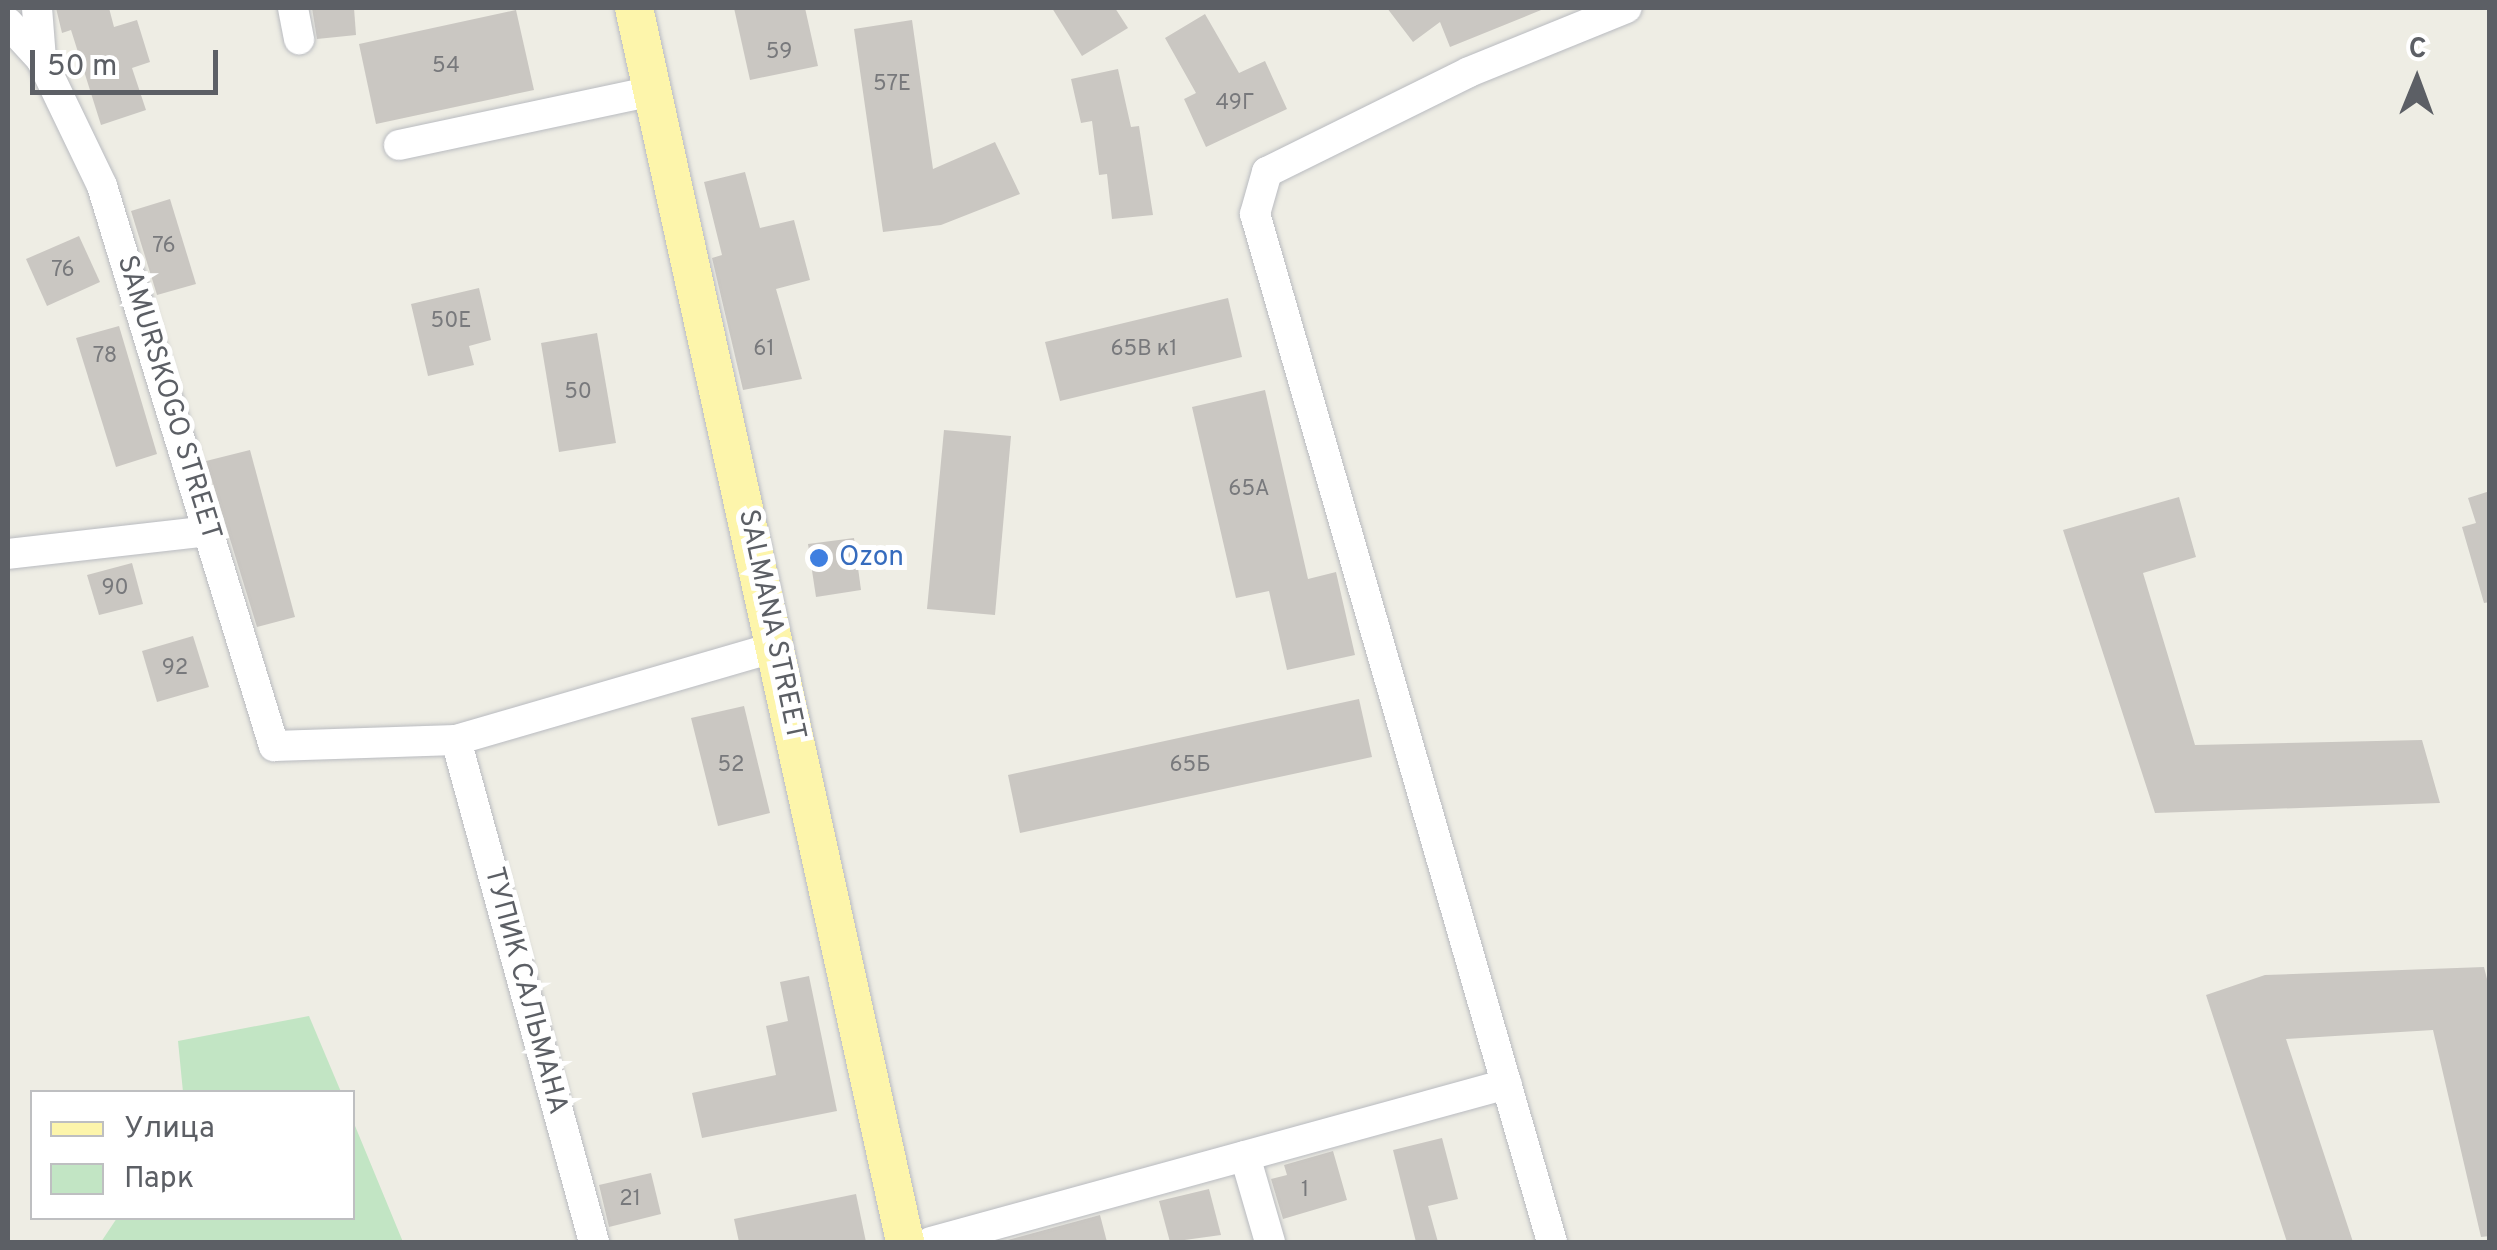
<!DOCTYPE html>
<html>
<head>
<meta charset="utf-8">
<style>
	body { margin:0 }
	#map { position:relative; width:2497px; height:1250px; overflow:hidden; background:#eeede4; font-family:Overpass,sans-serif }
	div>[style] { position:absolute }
	.green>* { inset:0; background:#c2e5c4 }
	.building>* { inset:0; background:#cac7c2 }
	.roads { filter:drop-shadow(0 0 2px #b9bbc0) drop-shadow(0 0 2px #b9bbc0) }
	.minor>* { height:30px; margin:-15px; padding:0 15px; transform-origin:15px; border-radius:15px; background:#fff }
	.major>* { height:38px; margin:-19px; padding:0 19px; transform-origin:19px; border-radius:19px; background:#fdf5ab }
	.dots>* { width:28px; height:28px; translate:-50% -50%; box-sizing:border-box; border:5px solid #fff; border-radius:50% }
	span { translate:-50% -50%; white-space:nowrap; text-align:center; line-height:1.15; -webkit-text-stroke:10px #fff; paint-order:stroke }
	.number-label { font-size:22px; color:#78797c }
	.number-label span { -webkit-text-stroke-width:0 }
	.street-label { font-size:28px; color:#5c5f65 }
	.shop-label { font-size:28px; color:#366cbe }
	.left { translate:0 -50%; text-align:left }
	.frame { position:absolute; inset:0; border:10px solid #5c5f65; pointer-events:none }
	.legend { position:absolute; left:30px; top:1090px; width:325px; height:130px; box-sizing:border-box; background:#fff; border:2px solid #bebfc1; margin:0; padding:12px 18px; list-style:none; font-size:30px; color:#5c5f65 }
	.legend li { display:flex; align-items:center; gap:20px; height:50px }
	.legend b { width:50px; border:2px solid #bebfc1 }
	.north { position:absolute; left:2367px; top:30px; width:100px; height:100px; -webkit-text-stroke:8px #fff; paint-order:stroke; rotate:1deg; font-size:28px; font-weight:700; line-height:40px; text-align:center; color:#5c5f65 }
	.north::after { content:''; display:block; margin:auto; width:35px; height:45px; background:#5c5f65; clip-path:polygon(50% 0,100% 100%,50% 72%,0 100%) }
	.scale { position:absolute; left:30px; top:50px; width:188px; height:45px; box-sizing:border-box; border:5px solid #5c5f65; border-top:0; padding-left:12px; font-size:30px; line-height:35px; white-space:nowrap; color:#5c5f65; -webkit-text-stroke:8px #fff; paint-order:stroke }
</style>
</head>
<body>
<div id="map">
	<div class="green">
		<div style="clip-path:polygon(309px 1016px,341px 1092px,183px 1092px,178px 1041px)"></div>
		<div style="clip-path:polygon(353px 1121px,403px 1242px,101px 1242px,117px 1218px,352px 1218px)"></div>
	</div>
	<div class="building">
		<div style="clip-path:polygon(56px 8px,109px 8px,114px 27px,137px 20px,150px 62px,132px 68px,146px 110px,101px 125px,71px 30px,62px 33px)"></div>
		<div style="clip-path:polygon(312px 8px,354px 8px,356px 35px,317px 39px)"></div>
		<div style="clip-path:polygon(734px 8px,805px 8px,818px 66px,750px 80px)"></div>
		<div style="clip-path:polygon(1052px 8px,1115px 8px,1128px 28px,1082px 56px)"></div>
		<div style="clip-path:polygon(1387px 8px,1546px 8px,1450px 47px,1440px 22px,1413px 42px)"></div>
		<div style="clip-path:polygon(516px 10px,534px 90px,376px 124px,359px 44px)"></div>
		<div style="clip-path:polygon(1205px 14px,1239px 73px,1265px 61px,1287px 109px,1206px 147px,1184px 99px,1196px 93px,1165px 38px)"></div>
		<div style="clip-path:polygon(912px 20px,933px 169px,995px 142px,1020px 194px,941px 225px,883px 232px,854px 29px)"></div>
		<div style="clip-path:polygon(1118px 69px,1131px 127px,1139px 126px,1153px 215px,1112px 219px,1107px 174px,1099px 175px,1092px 121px,1081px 123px,1071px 79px)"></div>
		<div style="clip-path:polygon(745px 172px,760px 228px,794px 220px,810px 280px,776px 289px,802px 379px,743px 390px,712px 258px,722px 255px,704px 182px)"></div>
		<div style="clip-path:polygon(170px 199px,196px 284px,157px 295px,131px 211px)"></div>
		<div style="clip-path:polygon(79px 236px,100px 282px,47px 306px,26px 259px)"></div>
		<div style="clip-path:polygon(479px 288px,491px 340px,469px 346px,474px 365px,428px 376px,411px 304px)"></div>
		<div style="clip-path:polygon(1228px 298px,1242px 357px,1060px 401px,1045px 342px)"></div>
		<div style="clip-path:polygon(119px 326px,157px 454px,116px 467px,76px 338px)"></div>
		<div style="clip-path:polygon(597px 333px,616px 443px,559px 452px,541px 343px)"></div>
		<div style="clip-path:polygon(1265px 390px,1308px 579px,1336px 572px,1355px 655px,1287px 670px,1269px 591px,1236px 598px,1192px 407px)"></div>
		<div style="clip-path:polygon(944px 430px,1011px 436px,995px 615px,927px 609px)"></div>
		<div style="clip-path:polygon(250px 450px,295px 617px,257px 627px,206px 461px)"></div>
		<div style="clip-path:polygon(2490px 491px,2490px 602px,2484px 603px,2462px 527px,2476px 523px,2468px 498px)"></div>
		<div style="clip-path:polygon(2179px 497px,2196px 557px,2143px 573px,2195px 745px,2422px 740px,2440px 803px,2155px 813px,2063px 530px)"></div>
		<div style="clip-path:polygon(854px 538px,861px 590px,816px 597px,808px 544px)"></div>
		<div style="clip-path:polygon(132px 563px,143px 604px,99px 615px,87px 575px)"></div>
		<div style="clip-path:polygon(193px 636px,209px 687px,157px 702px,142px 651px)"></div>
		<div style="clip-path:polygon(1359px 699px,1372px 757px,1020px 833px,1008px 775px)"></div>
		<div style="clip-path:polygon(744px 706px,770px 813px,718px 826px,691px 718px)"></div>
		<div style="clip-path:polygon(2484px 967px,2490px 991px,2490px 1236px,2481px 1237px,2433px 1030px,2286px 1039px,2353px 1242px,2287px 1242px,2206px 995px,2265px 975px)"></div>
		<div style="clip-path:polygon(809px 976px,837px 1111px,702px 1138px,692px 1093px,776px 1075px,766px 1026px,788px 1021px,780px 982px)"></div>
		<div style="clip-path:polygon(1442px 1138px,1458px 1199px,1428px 1206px,1438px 1242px,1416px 1242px,1393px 1150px)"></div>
		<div style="clip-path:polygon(1333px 1151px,1347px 1200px,1283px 1219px,1271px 1179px,1287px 1175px,1284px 1165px)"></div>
		<div style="clip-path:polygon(651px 1173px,661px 1214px,609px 1227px,599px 1185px)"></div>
		<div style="clip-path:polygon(1209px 1189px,1221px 1235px,1170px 1242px,1159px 1201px)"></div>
		<div style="clip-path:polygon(856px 1194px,866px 1242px,739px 1242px,734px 1219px)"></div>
		<div style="clip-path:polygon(1100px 1215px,1107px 1242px,1000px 1242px)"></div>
	</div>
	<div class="roads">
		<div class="minor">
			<div style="left:37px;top:8px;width:51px;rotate:85.5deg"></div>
			<div style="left:293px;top:8px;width:32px;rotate:79deg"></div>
			<div style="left:8px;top:23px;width:49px;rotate:47.5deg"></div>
			<div style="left:41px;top:59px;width:141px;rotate:64.3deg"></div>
			<div style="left:102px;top:186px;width:586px;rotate:72.93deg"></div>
			<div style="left:274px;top:746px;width:182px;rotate:-1.9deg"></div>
			<div style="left:456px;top:740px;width:333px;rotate:-16.2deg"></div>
			<div style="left:399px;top:145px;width:261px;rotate:-12deg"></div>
			<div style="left:8px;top:554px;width:202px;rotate:-6.5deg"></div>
			<div style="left:456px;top:740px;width:521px;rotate:74.63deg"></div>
			<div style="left:1245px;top:1156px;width:90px;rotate:73.8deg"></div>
			<div style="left:931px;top:1242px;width:597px;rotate:-15.34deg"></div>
			<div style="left:1552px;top:1242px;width:1070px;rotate:-106.11deg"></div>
			<div style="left:1255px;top:214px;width:44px;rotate:-74.1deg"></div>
			<div style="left:1267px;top:172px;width:225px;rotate:-26.3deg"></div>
			<div style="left:1469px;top:72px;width:170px;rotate:-22.1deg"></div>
		</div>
		<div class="major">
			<div style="left:634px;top:8px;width:1263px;rotate:77.61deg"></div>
		</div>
	</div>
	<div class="dots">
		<div style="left:819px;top:558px;background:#3f7fe0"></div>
	</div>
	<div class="number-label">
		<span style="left:779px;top:53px">59</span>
		<span style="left:446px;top:67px">54</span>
		<span style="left:892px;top:85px">57Е</span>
		<span style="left:1235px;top:104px">49Г</span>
		<span style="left:164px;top:247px">76</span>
		<span style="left:63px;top:271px">76</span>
		<span style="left:451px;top:322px">50Е</span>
		<span style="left:764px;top:350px">61</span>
		<span style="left:1144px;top:350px">65В к1</span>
		<span style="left:105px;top:357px">78</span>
		<span style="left:578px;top:393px">50</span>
		<span style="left:1249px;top:490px">65А</span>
		<span style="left:115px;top:589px">90</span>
		<span style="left:175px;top:669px">92</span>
		<span style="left:731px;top:766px">52</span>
		<span style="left:1190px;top:766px">65Б</span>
		<span style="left:1305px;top:1191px">1</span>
		<span style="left:630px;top:1200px">21</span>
	</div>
	<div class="street-label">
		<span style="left:168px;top:398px;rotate:73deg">SAMURSKOGO STREET</span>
		<span style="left:771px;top:625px;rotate:78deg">SALMANA STREET</span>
		<span style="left:525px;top:991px;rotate:75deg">ТУПИК САЛЬМАНА</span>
	</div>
	<div class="shop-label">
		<span class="left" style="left:839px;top:558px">Ozon</span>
	</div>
	<div class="frame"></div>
	<ul class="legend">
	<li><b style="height:12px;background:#fdf5ab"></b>Улица</li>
	<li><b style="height:28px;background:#c2e5c4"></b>Парк</li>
	</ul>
	<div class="north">С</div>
	<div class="scale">50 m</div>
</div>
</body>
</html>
